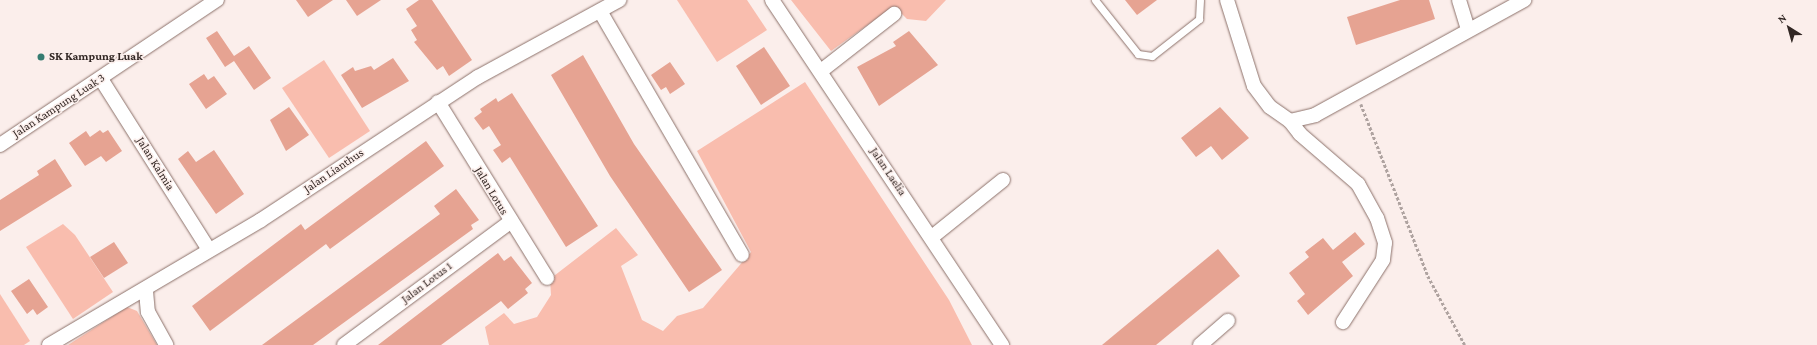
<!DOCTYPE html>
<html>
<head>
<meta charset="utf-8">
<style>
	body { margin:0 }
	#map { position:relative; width:1817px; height:345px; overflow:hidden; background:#fbeeeb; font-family:"Crimson Pro",serif }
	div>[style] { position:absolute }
	.green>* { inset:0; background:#f9bdae }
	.building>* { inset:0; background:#e6a392 }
	.path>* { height:2.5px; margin-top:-1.25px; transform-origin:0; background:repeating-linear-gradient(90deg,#afa3a0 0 3px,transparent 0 5px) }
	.roads { filter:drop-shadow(0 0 1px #8c716a) drop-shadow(0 0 1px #8c716a) }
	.lane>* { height:7px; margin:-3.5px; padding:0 3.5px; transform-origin:3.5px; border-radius:3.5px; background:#fff }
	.street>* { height:14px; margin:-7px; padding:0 7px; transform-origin:7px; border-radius:7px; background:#fff }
	.dots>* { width:11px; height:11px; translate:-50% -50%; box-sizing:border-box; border:2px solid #fbeeeb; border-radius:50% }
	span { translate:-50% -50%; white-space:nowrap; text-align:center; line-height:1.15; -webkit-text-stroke:3px #fbeeeb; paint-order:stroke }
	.poi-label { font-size:12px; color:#322724; font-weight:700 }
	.left { translate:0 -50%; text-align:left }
	.street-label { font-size:12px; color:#322724 }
	.north { position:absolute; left:1769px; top:8px; width:40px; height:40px; -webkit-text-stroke:3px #fbeeeb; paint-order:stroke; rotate:323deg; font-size:11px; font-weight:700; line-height:16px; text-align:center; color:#322724 }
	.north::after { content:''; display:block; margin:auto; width:14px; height:18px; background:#322724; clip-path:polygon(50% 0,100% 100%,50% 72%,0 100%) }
</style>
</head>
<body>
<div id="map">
	<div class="green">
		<div style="clip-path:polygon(677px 0,747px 0,767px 30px,717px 62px)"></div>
		<div style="clip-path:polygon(791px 0,946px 0,926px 21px,907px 19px,894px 6px,831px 51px)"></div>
		<div style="clip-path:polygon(324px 60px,370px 131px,329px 158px,282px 88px)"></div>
		<div style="clip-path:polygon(805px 82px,949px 300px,972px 345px,489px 345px,485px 327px,504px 313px,514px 324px,537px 317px,551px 295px,550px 279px,616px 228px,638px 255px,621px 266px,642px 320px,663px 331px,677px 316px,703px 308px,751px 252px,697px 151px)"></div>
		<div style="clip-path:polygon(63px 224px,75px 235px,113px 292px,73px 319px,26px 247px)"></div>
		<div style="clip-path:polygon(0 294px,30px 341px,24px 345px,0 345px)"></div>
		<div style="clip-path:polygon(127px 307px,137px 311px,157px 345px,68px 345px)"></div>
	</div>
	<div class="building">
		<div style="clip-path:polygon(296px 0,333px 0,308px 17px)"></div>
		<div style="clip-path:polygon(346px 0,381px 0,357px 16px)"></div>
		<div style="clip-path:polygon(419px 0,432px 0,472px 60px,449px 76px,443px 66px,437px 70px,414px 42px,417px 40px,411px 30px,417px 26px,406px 9px)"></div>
		<div style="clip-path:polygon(1125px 0,1157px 0,1137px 15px)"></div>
		<div style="clip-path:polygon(1400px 0,1429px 0,1435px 19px,1356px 45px,1347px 17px)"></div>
		<div style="clip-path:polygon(217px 31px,234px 56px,249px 46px,271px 78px,254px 90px,234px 61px,225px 67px,206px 38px)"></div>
		<div style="clip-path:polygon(909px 31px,938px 65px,879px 106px,857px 67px,896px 46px,893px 42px)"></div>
		<div style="clip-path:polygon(764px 47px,790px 86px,761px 105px,736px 66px)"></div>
		<div style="clip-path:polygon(583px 55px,634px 144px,722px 270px,689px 292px,610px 176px,551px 75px)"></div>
		<div style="clip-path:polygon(393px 58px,409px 81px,362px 108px,341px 75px,353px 67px,355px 71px,371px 66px,374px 70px)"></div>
		<div style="clip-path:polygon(670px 62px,685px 84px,670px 94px,666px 87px,661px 90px,651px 75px)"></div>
		<div style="clip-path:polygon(204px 74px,208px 80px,214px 76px,227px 94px,206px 109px,189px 84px)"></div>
		<div style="clip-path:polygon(512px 93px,598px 226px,566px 247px,510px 157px,502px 163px,493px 150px,501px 145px,489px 126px,483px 130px,474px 118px,482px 112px,480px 109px,496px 98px,498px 102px)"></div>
		<div style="clip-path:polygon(289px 107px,309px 135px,286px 151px,270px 120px)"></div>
		<div style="clip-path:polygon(1220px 107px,1249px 138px,1222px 160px,1211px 146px,1196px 157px,1181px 138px)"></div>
		<div style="clip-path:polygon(100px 130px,103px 133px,108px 130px,122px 151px,106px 162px,101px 156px,85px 166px,69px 143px,86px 131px,90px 137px)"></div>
		<div style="clip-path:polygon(426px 141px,444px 166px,330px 249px,326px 244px,210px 331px,192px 306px,301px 224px,305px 230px)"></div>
		<div style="clip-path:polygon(214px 150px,244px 194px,216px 214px,178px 159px,188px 151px,196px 162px)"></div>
		<div style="clip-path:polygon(55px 159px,72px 186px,0 231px,0 200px,39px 175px,37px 171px)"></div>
		<div style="clip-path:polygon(456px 189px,479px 220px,471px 225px,473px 229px,313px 345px,262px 345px,440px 214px,434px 206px)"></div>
		<div style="clip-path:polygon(1355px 232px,1365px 244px,1342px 262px,1353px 276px,1308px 315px,1297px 301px,1305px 294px,1289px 273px,1309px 257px,1305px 252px,1323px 238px,1333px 250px)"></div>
		<div style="clip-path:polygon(114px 242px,128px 263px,104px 278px,90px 257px)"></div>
		<div style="clip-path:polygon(1218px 249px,1240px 276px,1156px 345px,1102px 345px)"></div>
		<div style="clip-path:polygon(498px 253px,504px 261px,511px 256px,532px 283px,525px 289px,528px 293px,508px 309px,501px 301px,441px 345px,378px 345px)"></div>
		<div style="clip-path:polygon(29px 279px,48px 307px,37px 315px,33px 309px,27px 314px,11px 291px)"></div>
	</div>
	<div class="path">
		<div style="left:1361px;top:104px;width:185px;rotate:68.7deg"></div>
		<div style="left:1428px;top:276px;width:78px;rotate:61.8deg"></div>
	</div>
	<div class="roads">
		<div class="lane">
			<div style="left:1095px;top:0;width:69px;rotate:51.5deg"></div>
			<div style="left:1138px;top:54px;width:14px;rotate:8deg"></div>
			<div style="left:1152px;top:56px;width:60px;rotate:-38.2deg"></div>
			<div style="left:1199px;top:19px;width:19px;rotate:-87deg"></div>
		</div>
		<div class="street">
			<div style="left:772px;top:0;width:415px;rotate:56.3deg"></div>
			<div style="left:1227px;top:0;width:90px;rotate:72.6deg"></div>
			<div style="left:1254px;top:86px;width:26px;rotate:53deg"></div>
			<div style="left:1270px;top:107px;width:24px;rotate:35deg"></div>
			<div style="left:1290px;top:121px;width:26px;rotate:-13deg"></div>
			<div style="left:1315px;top:115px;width:239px;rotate:-28.8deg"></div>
			<div style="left:1459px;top:0;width:31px;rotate:73deg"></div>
			<div style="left:600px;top:11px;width:282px;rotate:59.8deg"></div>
			<div style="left:821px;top:71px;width:93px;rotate:-38deg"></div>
			<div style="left:101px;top:79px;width:202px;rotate:57.7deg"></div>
			<div style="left:438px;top:102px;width:207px;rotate:58.2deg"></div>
			<div style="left:1290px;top:121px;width:16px;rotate:52deg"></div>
			<div style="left:1300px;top:134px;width:77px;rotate:40.8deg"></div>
			<div style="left:1358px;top:184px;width:39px;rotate:61deg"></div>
			<div style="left:1377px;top:218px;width:26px;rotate:72deg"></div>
			<div style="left:1385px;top:243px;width:17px;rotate:97deg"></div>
			<div style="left:1383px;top:260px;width:74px;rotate:122.8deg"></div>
			<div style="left:0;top:145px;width:261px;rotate:-33.8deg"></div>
			<div style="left:932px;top:237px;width:91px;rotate:-38.8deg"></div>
			<div style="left:146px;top:291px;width:21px;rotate:85deg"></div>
			<div style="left:148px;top:312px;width:38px;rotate:61deg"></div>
			<div style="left:49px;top:345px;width:246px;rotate:-30.5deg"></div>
			<div style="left:261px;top:220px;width:260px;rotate:-33.4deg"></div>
			<div style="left:478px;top:77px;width:161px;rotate:-28.6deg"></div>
			<div style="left:344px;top:345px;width:207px;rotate:-36.5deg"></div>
			<div style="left:1200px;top:345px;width:37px;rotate:-41deg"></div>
		</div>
	</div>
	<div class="dots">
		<div style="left:41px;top:57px;background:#367c71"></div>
	</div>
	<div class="poi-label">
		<span class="left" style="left:49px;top:57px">SK Kampung Luak</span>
	</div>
	<div class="street-label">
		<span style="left:59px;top:106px;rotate:-33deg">Jalan Kampung Luak 3</span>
		<span style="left:155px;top:164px;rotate:58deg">Jalan Kalmia</span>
		<span style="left:334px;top:171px;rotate:-34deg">Jalan Lianthus</span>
		<span style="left:888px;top:172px;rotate:56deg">Jalan Laelia</span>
		<span style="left:491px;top:191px;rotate:59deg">Jalan Lotus</span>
		<span style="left:427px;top:283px;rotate:-37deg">Jalan Lotus 1</span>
	</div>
	<div class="north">N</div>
</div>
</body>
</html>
